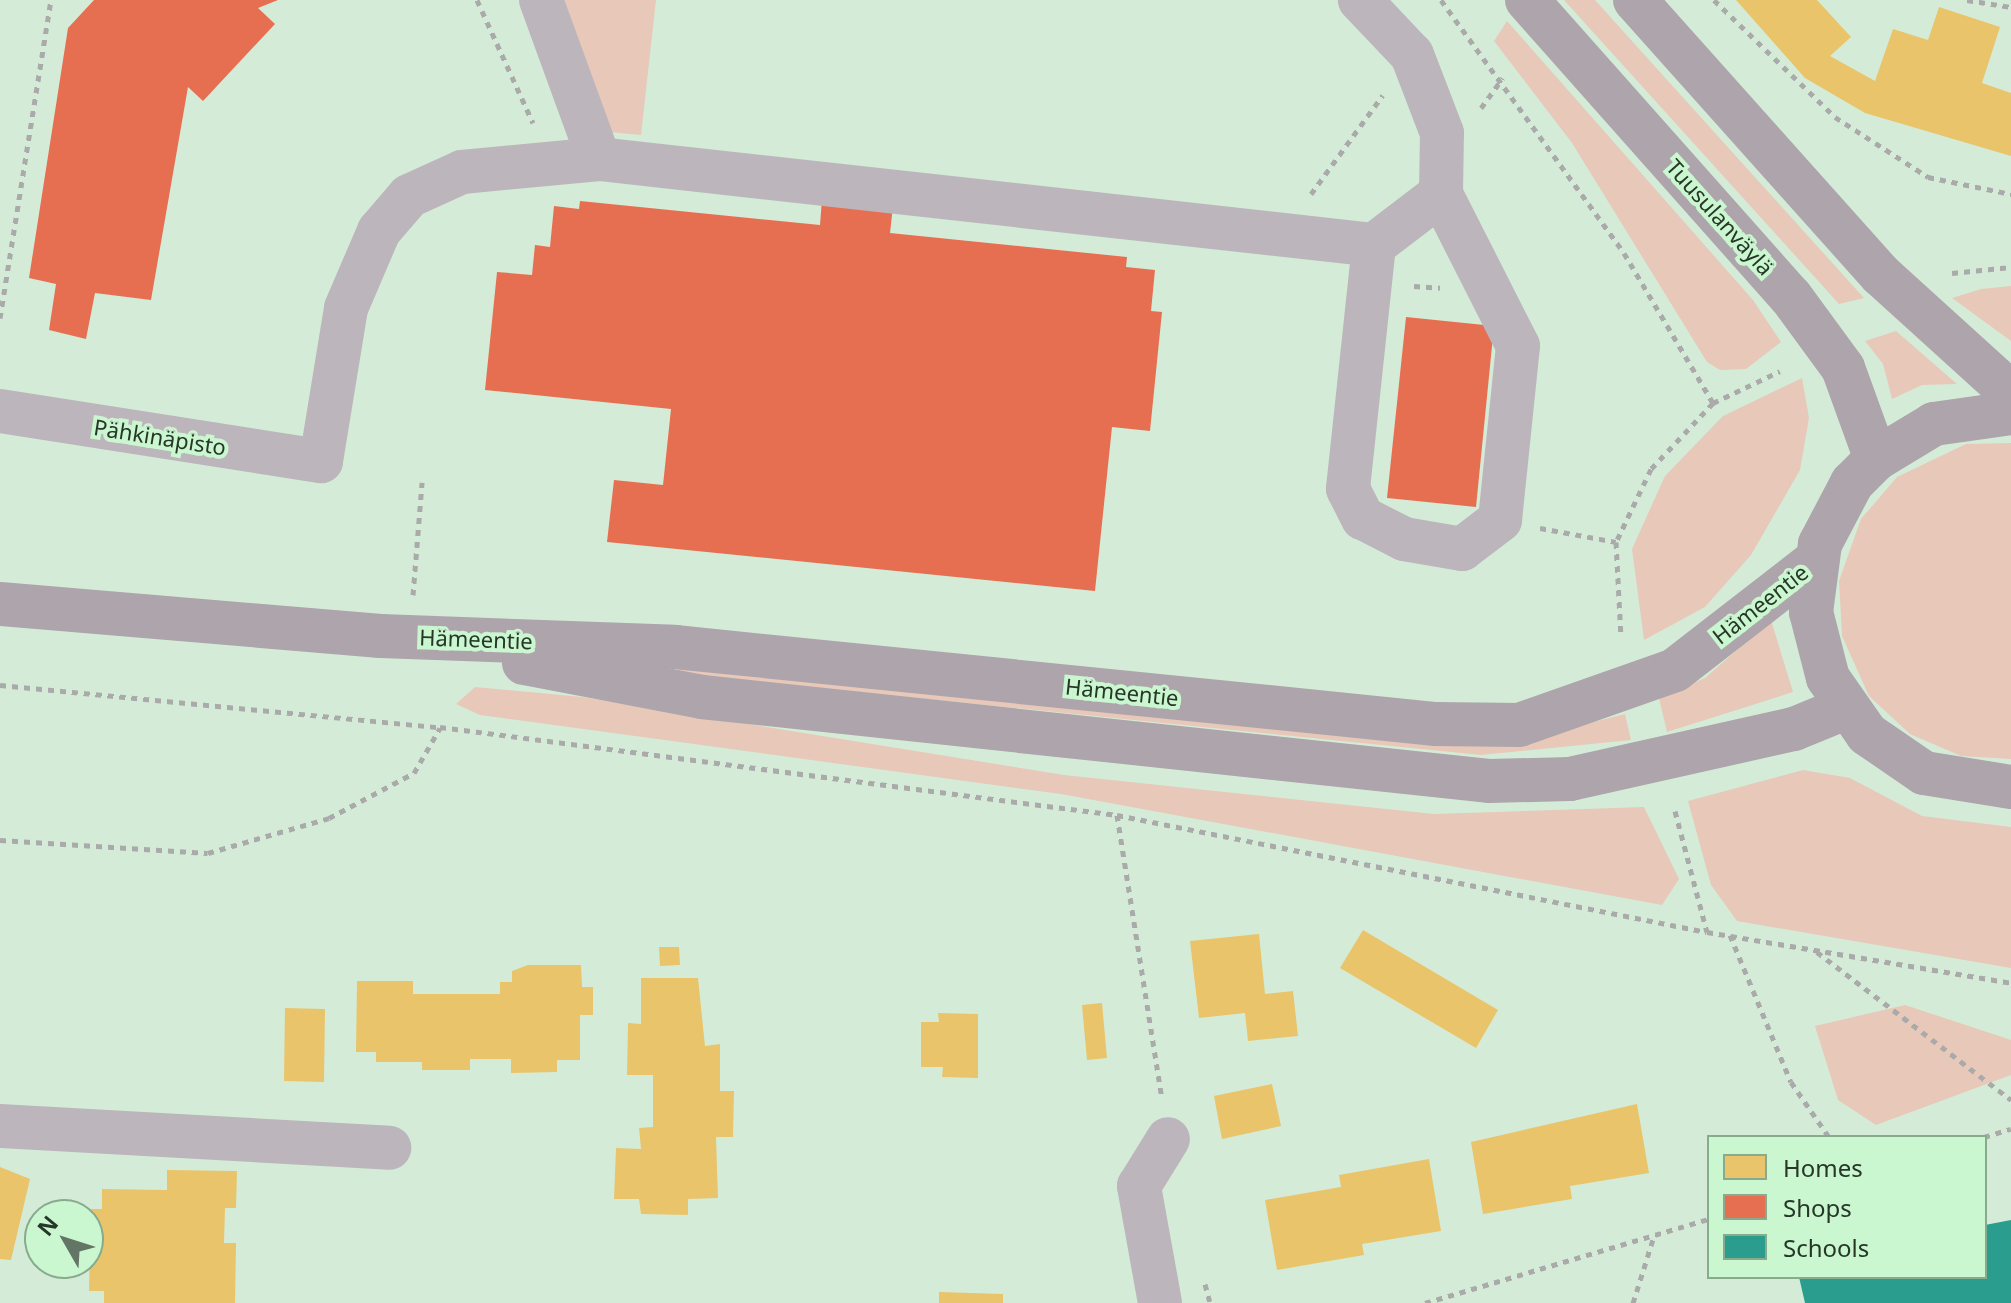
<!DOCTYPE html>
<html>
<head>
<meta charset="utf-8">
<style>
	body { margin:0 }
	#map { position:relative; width:2011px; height:1303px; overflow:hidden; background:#d4ecd7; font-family:"Noto Sans",sans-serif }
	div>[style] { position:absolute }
	.green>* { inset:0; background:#e7c8b9 }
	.homes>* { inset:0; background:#e9c46a }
	.shops>* { inset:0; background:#e76f51 }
	.schools>* { inset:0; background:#2a9d8f }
	.path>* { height:5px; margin-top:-2.5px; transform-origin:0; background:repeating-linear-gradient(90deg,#a9aaa9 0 6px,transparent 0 12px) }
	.minor>* { height:44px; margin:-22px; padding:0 22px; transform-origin:22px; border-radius:22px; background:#bcb6bc }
	.major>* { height:44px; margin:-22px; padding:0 22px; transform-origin:22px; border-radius:22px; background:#ada4ac }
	span { translate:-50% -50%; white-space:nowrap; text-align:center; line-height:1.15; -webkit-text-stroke:8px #caf6d0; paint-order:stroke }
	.street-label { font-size:22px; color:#263728 }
	.legend { position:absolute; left:1707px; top:1135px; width:280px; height:144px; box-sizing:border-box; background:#caf6d0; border:2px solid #88aa8d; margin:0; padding:10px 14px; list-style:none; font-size:24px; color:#263728 }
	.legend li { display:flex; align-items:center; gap:16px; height:40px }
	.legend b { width:40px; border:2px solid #88aa8d }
	.north { position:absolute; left:24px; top:1199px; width:80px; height:80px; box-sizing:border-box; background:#caf6d0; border:2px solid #88aa8d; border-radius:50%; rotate:309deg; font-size:22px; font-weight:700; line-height:32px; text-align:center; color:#263728 }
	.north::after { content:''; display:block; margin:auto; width:28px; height:36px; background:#637665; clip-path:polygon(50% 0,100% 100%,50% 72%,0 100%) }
</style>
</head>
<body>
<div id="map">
	<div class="green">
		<div style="clip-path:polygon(558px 0,656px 0,641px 135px,609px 132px)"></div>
		<div style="clip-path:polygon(1564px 0,1595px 0,1864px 298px,1839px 304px)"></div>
		<div style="clip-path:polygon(1507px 21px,1753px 300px,1781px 342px,1746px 369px,1720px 370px,1707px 362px,1572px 143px,1494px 41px)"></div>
		<div style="clip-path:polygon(2011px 286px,2011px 341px,1952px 298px,1981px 289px)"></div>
		<div style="clip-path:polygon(1896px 331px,1957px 384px,1922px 385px,1892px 399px,1883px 364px,1865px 341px)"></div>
		<div style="clip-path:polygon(1802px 378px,1809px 418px,1800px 470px,1751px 555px,1705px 607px,1644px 640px,1632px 549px,1665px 476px,1723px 416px)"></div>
		<div style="clip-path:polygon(2011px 443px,2011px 759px,1961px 756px,1910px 734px,1869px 696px,1842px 636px,1839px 581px,1861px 519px,1897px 477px,1966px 444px)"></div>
		<div style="clip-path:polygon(1771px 620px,1793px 692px,1667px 732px,1659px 698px,1705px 678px)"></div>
		<div style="clip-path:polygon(677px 663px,1534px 737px,1625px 714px,1631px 740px,1481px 755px,679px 674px)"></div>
		<div style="clip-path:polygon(475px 687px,582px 697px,1064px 775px,1434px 814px,1644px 807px,1679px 879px,1662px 905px,1061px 794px,480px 715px,456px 704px)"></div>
		<div style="clip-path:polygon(1803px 770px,1850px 778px,1922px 816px,2011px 827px,2011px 968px,1737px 921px,1711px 885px,1688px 801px)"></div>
		<div style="clip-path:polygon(1905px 1005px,2011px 1040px,2011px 1075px,1876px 1125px,1838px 1100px,1815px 1026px)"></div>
	</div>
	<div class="homes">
		<div style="clip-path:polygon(1736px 0,1817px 0,1851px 37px,1830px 56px,1875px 81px,1893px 29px,1928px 40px,1939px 7px,2000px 27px,1982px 83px,2011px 93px,2011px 156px,1865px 113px,1805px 78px)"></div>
		<div style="clip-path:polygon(1363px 930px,1498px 1010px,1476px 1048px,1340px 968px)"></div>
		<div style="clip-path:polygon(1259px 934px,1265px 994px,1293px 991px,1298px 1036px,1248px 1041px,1245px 1013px,1199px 1018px,1190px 941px)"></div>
		<div style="clip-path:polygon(659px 947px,679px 947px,680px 965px,660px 966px)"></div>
		<div style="clip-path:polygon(528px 965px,581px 965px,582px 987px,593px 987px,593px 1015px,580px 1015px,580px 1060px,557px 1060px,557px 1072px,511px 1073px,511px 1059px,470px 1059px,470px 1070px,422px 1070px,422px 1062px,376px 1062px,376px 1052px,356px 1052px,357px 981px,413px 981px,413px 994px,500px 994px,500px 982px,512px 982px,512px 971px)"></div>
		<div style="clip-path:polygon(641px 978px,698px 978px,705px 1046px,720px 1044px,720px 1091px,734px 1091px,733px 1137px,716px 1137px,718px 1198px,688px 1199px,688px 1215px,641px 1214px,639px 1199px,614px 1199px,616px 1148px,641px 1149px,639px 1128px,653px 1127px,653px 1075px,627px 1075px,628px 1023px,641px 1024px)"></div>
		<div style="clip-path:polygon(1102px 1003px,1107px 1058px,1087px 1060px,1082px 1005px)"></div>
		<div style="clip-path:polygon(285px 1008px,325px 1009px,324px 1082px,284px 1081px)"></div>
		<div style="clip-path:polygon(938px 1013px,978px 1014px,978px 1078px,942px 1077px,943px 1067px,921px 1067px,921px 1022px,939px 1022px)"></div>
		<div style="clip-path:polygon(1272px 1084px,1281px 1126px,1222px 1139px,1214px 1096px)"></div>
		<div style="clip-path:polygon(1637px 1104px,1649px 1173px,1570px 1186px,1572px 1199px,1483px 1214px,1471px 1142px)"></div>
		<div style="clip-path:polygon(1429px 1159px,1441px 1231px,1362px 1244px,1364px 1255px,1277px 1270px,1265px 1200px,1341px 1187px,1339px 1175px)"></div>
		<div style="clip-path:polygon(0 1167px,30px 1179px,11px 1260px,0 1259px)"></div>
		<div style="clip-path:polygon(167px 1170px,237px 1171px,236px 1208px,225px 1208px,224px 1243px,236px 1243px,235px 1303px,104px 1303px,104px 1291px,89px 1291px,91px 1209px,102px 1209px,102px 1189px,167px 1190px)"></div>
		<div style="clip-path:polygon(939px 1292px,1003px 1294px,1003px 1303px,939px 1303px)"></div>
	</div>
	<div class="shops">
		<div style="clip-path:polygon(94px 0,278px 0,258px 8px,275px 24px,203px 101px,188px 87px,151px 300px,95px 293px,86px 339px,49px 330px,56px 284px,29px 278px,68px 28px)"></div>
		<div style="clip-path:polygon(822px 199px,893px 206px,890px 233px,1127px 257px,1126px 267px,1155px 270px,1151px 311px,1162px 312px,1150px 431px,1112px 427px,1095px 591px,607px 542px,614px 480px,663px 485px,671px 409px,485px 390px,497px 272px,532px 275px,535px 245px,550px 247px,554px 206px,579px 209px,580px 201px,820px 225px)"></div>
		<div style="clip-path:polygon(1406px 317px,1494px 326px,1476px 507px,1387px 498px)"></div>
	</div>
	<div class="schools">
		<div style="clip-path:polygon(2011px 1220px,2011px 1303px,1805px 1303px,1799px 1277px,1985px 1277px,1985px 1225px)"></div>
	</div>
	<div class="path">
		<div style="left:477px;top:0;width:135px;rotate:65.5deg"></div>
		<div style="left:1441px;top:0;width:312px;rotate:54.1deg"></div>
		<div style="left:1624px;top:253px;width:174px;rotate:59.3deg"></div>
		<div style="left:1713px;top:403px;width:91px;rotate:133.2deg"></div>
		<div style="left:1651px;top:469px;width:81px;rotate:115.6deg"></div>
		<div style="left:1616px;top:542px;width:95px;rotate:87deg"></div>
		<div style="left:1714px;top:0;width:168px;rotate:44deg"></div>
		<div style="left:1835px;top:117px;width:111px;rotate:32.8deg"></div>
		<div style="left:1928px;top:177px;width:85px;rotate:11.6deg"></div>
		<div style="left:1967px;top:0;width:45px;rotate:9deg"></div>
		<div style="left:1481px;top:108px;width:37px;rotate:-54deg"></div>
		<div style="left:1311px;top:194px;width:122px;rotate:-54deg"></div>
		<div style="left:1952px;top:273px;width:59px;rotate:-5.8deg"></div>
		<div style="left:1414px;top:286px;width:26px;rotate:4deg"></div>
		<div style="left:0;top:318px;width:322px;rotate:-80.9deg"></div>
		<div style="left:1713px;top:403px;width:74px;rotate:-25.5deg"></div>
		<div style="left:1540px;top:528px;width:77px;rotate:10.4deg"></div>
		<div style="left:413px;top:595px;width:113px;rotate:-85.4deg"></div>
		<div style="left:0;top:685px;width:442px;rotate:5.5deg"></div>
		<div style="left:440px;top:727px;width:683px;rotate:7.41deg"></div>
		<div style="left:1117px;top:815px;width:601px;rotate:11.22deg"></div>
		<div style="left:1707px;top:932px;width:308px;rotate:9.5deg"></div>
		<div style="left:1675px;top:811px;width:125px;rotate:75.2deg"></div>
		<div style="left:1117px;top:815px;width:288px;rotate:81deg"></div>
		<div style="left:0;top:840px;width:208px;rotate:3.6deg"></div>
		<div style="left:208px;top:853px;width:126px;rotate:-16.1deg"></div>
		<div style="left:329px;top:818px;width:96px;rotate:-27.9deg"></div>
		<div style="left:414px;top:773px;width:52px;rotate:-60deg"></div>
		<div style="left:1730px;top:935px;width:159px;rotate:67.5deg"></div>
		<div style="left:1791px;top:1082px;width:67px;rotate:55.4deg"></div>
		<div style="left:1817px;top:952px;width:244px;rotate:37.3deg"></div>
		<div style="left:1984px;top:1137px;width:28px;rotate:-17deg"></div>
		<div style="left:1205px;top:1284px;width:20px;rotate:75deg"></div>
		<div style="left:1425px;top:1303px;width:296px;rotate:-16.5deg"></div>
		<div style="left:1633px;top:1303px;width:70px;rotate:-72.6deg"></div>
	</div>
	<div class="minor">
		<div style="left:541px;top:0;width:169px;rotate:70deg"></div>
		<div style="left:1374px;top:245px;width:245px;rotate:96.1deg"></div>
		<div style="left:1348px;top:489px;width:33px;rotate:63deg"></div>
		<div style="left:1363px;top:518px;width:46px;rotate:27.1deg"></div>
		<div style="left:1404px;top:539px;width:59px;rotate:9.8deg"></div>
		<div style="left:1462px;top:549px;width:48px;rotate:-37.3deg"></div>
		<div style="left:1500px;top:520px;width:175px;rotate:-84.1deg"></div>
		<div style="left:1518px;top:346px;width:170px;rotate:-116.9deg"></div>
		<div style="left:0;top:411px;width:325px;rotate:8.9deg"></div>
		<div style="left:321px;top:461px;width:155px;rotate:-80.7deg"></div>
		<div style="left:346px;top:308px;width:84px;rotate:-66.8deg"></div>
		<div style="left:379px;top:231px;width:46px;rotate:-49.4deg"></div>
		<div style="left:409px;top:196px;width:58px;rotate:-24.4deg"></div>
		<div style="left:462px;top:172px;width:138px;rotate:-5.4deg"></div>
		<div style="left:599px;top:159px;width:780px;rotate:6.33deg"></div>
		<div style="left:1374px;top:245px;width:84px;rotate:-37.3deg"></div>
		<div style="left:1441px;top:194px;width:61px;rotate:-89.1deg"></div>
		<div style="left:1442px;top:133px;width:84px;rotate:-111deg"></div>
		<div style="left:1412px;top:55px;width:76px;rotate:-133.4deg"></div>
		<div style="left:0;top:1126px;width:390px;rotate:3.2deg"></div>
		<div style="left:1160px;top:1303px;width:119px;rotate:-100.2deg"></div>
		<div style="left:1139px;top:1186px;width:55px;rotate:-58.3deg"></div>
	</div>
	<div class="major">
		<div style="left:1527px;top:0;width:397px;rotate:48.4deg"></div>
		<div style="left:1791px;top:297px;width:88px;rotate:53.8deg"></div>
		<div style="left:1843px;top:368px;width:97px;rotate:70.1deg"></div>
		<div style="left:1635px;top:0;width:369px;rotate:48.2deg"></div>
		<div style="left:1881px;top:275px;width:176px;rotate:42.2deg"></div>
		<div style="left:2011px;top:413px;width:78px;rotate:171.9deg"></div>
		<div style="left:1934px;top:424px;width:68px;rotate:148.9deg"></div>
		<div style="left:1876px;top:459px;width:34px;rotate:135deg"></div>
		<div style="left:1852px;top:483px;width:69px;rotate:117.7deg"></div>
		<div style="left:1820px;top:544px;width:69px;rotate:97.5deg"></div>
		<div style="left:1811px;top:612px;width:68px;rotate:75.6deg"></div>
		<div style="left:1828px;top:678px;width:68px;rotate:55.1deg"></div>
		<div style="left:1867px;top:734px;width:69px;rotate:34.4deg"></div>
		<div style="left:1924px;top:773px;width:88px;rotate:9.1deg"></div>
		<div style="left:0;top:604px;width:382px;rotate:4.8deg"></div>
		<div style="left:381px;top:636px;width:294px;rotate:2.1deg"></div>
		<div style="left:675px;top:647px;width:765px;rotate:5.78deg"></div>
		<div style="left:1436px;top:724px;width:83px;rotate:0.7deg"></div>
		<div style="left:1519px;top:725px;width:165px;rotate:-19.4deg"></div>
		<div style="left:1675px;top:670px;width:180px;rotate:-37.8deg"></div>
		<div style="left:524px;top:663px;width:181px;rotate:10.8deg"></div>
		<div style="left:702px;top:697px;width:791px;rotate:6.09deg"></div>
		<div style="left:1489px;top:781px;width:81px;rotate:-1.4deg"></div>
		<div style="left:1570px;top:779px;width:230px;rotate:-12.6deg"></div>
		<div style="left:1794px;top:729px;width:55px;rotate:-22.4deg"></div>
	</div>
	<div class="street-label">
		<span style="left:1720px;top:217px;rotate:48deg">Tuusulanväylä</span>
		<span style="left:160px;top:437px;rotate:9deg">Pähkinäpisto</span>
		<span style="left:1760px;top:604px;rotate:-38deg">Hämeentie</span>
		<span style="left:476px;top:639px;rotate:2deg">Hämeentie</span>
		<span style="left:1122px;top:692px;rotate:6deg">Hämeentie</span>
	</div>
	<ul class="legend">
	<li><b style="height:22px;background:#e9c46a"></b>Homes</li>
	<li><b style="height:22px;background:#e76f51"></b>Shops</li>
	<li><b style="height:22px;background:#2a9d8f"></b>Schools</li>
	</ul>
	<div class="north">N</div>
</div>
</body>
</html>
